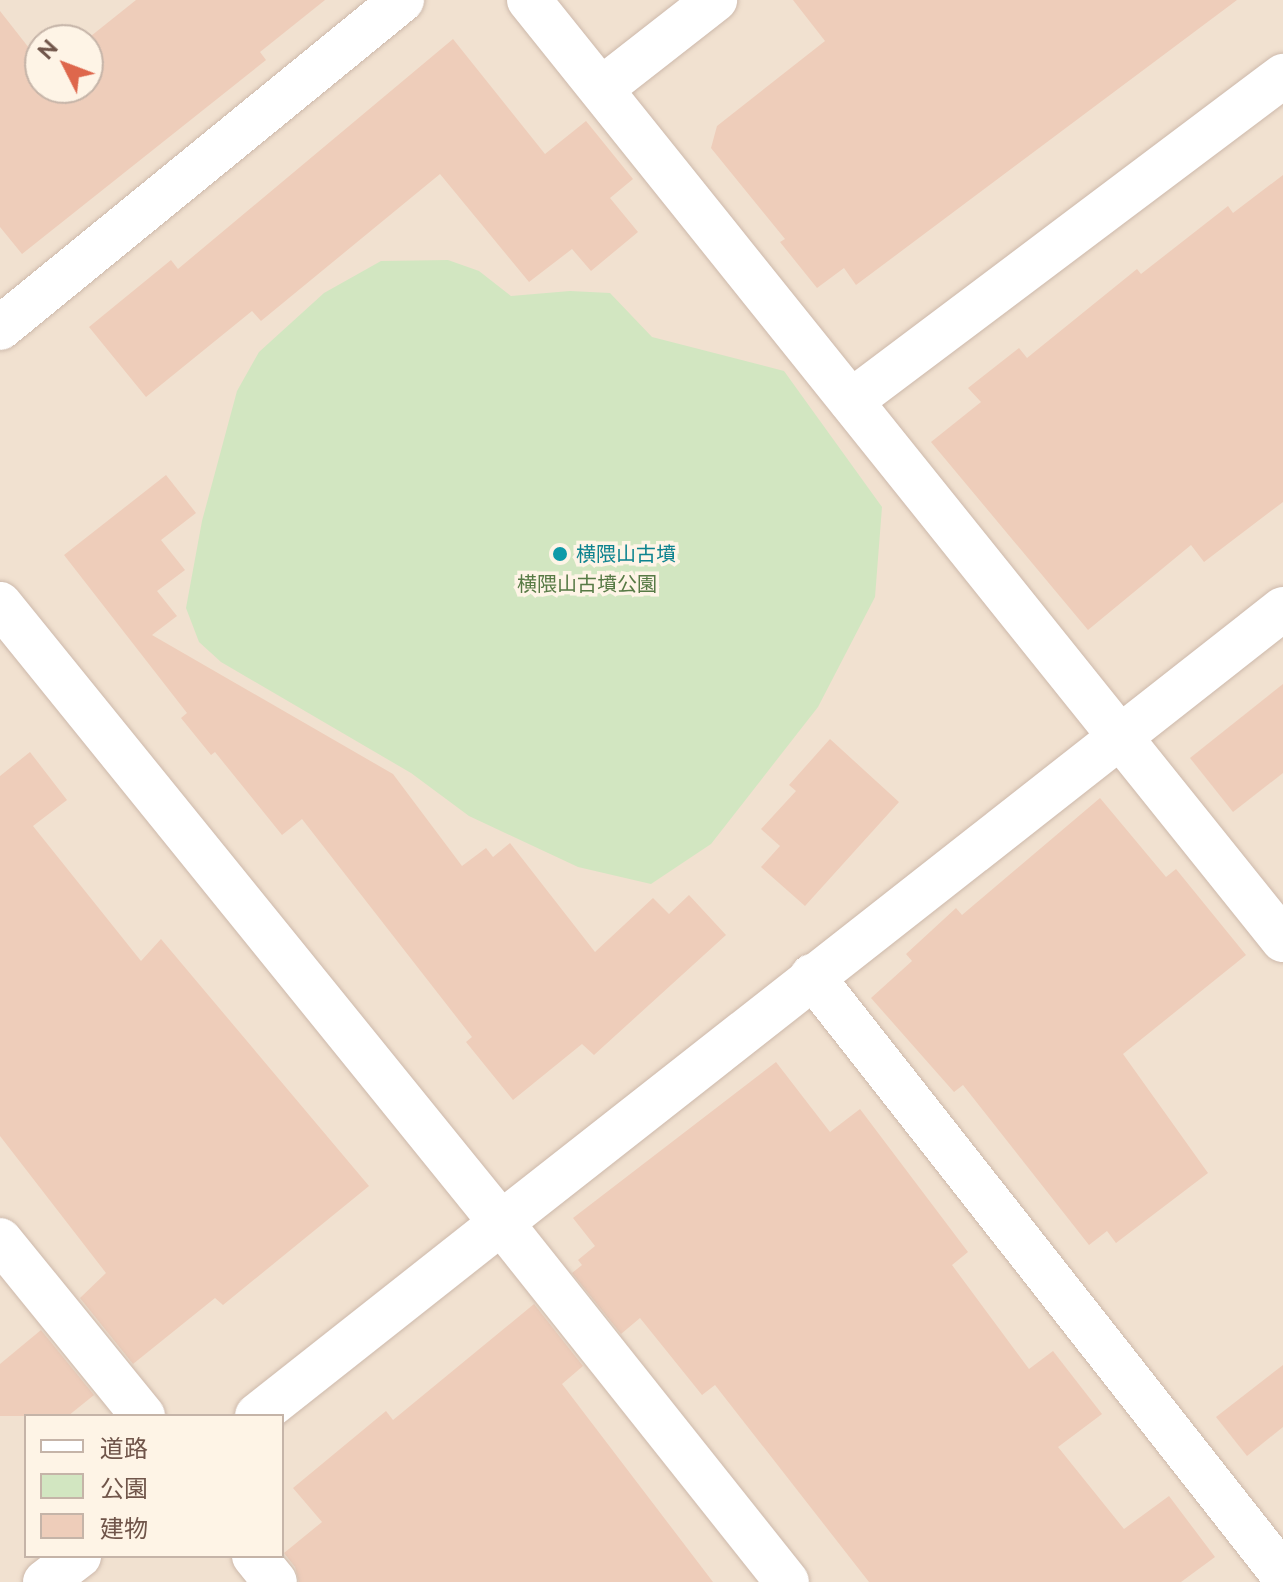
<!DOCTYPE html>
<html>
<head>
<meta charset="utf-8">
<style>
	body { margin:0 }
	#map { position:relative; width:1283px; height:1582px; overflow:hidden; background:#faefe1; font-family:Raleway,"Noto Sans JP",sans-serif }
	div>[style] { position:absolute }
	.residential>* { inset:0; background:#f1e1d0 }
	.green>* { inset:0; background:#d2e6c1 }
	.building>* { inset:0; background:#eecdba }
	.roads { filter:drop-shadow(0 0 2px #cdb9ab) drop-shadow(0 0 2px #cdb9ab) }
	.minor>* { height:44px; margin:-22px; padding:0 22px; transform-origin:22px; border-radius:22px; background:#fff }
	.tertiary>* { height:44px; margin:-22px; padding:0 22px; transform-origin:22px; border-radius:22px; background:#fff }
	.dots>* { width:22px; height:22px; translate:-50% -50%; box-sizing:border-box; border:4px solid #fef4e6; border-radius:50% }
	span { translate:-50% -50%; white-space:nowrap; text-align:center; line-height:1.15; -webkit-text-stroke:7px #fef4e6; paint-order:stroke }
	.culture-label { font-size:20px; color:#0d838f }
	.left { translate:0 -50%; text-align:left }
	.park-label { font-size:20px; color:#577a45 }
	.legend { position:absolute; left:24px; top:1414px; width:260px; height:144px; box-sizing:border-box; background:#fef4e6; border:2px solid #c5b4a8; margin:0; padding:10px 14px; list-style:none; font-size:24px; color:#70554a }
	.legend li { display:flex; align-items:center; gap:16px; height:40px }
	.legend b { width:40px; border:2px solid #c5b4a8 }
	.north { position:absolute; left:24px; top:24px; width:80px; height:80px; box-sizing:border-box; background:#fef4e6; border:2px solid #c5b4a8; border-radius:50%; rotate:312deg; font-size:22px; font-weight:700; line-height:32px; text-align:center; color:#70554a }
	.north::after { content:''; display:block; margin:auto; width:28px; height:36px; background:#de674c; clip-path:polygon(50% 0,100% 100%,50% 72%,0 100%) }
</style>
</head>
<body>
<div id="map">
	<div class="residential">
		<div style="clip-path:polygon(evenodd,0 0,1283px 0,1283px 1582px,0 1582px,0 0,40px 40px,88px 40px,88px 88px,40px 88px,40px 40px,0 0,26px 1416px,282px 1416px,282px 1556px,26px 1556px,26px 1416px)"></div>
	</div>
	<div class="green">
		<div style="clip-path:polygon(448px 260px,479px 271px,511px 296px,570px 291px,610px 293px,652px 337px,784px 371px,882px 507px,875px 597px,818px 707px,711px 844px,651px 884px,578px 867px,469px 816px,411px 773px,221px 662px,199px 642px,186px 608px,202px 521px,237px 391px,259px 352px,324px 293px,381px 261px)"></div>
	</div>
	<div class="building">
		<div style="clip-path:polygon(136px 0,325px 0,260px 52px,266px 60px,22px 254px,0 227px,0 11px,40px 62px,40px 88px,88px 88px,86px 40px)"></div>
		<div style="clip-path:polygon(793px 0,1237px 0,856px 285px,844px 268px,817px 288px,780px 242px,785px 239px,711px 148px,717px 126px,825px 41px)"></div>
		<div style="clip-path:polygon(453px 39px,545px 154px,586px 121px,633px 179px,610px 198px,638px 232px,591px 271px,572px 249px,529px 282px,440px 174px,261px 321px,252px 311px,146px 397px,89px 327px,171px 260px,178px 269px)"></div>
		<div style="clip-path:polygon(1283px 175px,1283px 502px,1204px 562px,1191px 545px,1088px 630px,931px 442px,981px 402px,968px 388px,1019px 348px,1027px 358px,1137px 269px,1141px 274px,1228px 206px,1233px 213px)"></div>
		<div style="clip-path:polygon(166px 475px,196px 513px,161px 540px,185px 570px,157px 591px,177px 616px,152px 635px,393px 774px,462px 866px,486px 848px,493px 857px,510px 843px,595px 952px,653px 898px,669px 914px,689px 895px,726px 935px,594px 1055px,582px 1044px,513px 1100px,466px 1042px,472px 1037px,302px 819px,282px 835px,215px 752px,211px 755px,181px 718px,187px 713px,64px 555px)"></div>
		<div style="clip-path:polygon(1283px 684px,1283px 773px,1233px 812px,1190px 758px)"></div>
		<div style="clip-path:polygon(830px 739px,899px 802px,805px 906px,761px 867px,780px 846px,761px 829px,796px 791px,789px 785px)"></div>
		<div style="clip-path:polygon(30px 752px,67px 800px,33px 826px,141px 961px,161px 939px,369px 1186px,223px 1305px,215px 1298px,133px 1364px,80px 1298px,106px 1273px,0 1136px,0 776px)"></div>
		<div style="clip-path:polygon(1100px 798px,1166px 877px,1176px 869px,1246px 955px,1123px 1054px,1208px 1173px,1116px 1243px,1107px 1231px,1089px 1245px,963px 1085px,954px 1092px,871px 998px,912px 961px,906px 954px,956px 908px,962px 915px)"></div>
		<div style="clip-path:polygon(776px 1062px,830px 1132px,860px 1109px,968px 1252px,952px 1265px,1029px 1369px,1053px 1351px,1102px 1414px,1058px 1447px,1124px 1529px,1169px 1496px,1215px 1557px,1181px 1582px,869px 1582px,715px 1385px,702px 1395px,640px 1318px,621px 1334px,572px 1273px,582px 1265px,578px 1260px,595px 1246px,573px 1218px)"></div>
		<div style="clip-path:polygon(534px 1304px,583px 1366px,562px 1384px,713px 1582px,299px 1582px,295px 1567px,284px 1553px,322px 1522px,293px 1488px,386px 1411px,393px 1420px)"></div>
		<div style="clip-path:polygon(41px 1330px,94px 1395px,68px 1416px,0 1416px,0 1364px)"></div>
		<div style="clip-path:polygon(1283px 1365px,1283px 1427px,1247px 1456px,1216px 1417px)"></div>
	</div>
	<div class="roads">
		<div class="minor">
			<div style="left:529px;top:0;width:1205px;rotate:51.27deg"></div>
			<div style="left:601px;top:89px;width:145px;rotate:-38deg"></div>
			<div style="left:0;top:328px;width:519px;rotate:-39.21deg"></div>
			<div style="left:851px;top:401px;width:541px;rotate:-36.95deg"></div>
			<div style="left:812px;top:976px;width:762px;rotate:51.82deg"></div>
			<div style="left:0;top:1240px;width:227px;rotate:50.9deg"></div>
			<div style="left:254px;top:1556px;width:33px;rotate:51deg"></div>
			<div style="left:787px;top:1582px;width:459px;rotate:-128.5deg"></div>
			<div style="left:501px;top:1223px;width:994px;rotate:-38.14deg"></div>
		</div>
		<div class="tertiary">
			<div style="left:0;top:604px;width:796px;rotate:51.01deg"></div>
			<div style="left:501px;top:1223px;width:311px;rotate:141.7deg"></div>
			<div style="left:45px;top:1582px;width:43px;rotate:-37.4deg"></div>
		</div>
	</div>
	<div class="dots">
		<div style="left:560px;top:554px;background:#0f9aa8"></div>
	</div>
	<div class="culture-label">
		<span class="left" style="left:576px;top:554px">横隈山古墳</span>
	</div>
	<div class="park-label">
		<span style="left:587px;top:584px">横隈山古墳公園</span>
	</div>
	<ul class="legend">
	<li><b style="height:10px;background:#fff"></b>道路</li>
	<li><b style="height:22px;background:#d2e6c1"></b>公園</li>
	<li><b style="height:22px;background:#eecdba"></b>建物</li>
	</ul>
	<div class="north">N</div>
</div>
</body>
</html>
